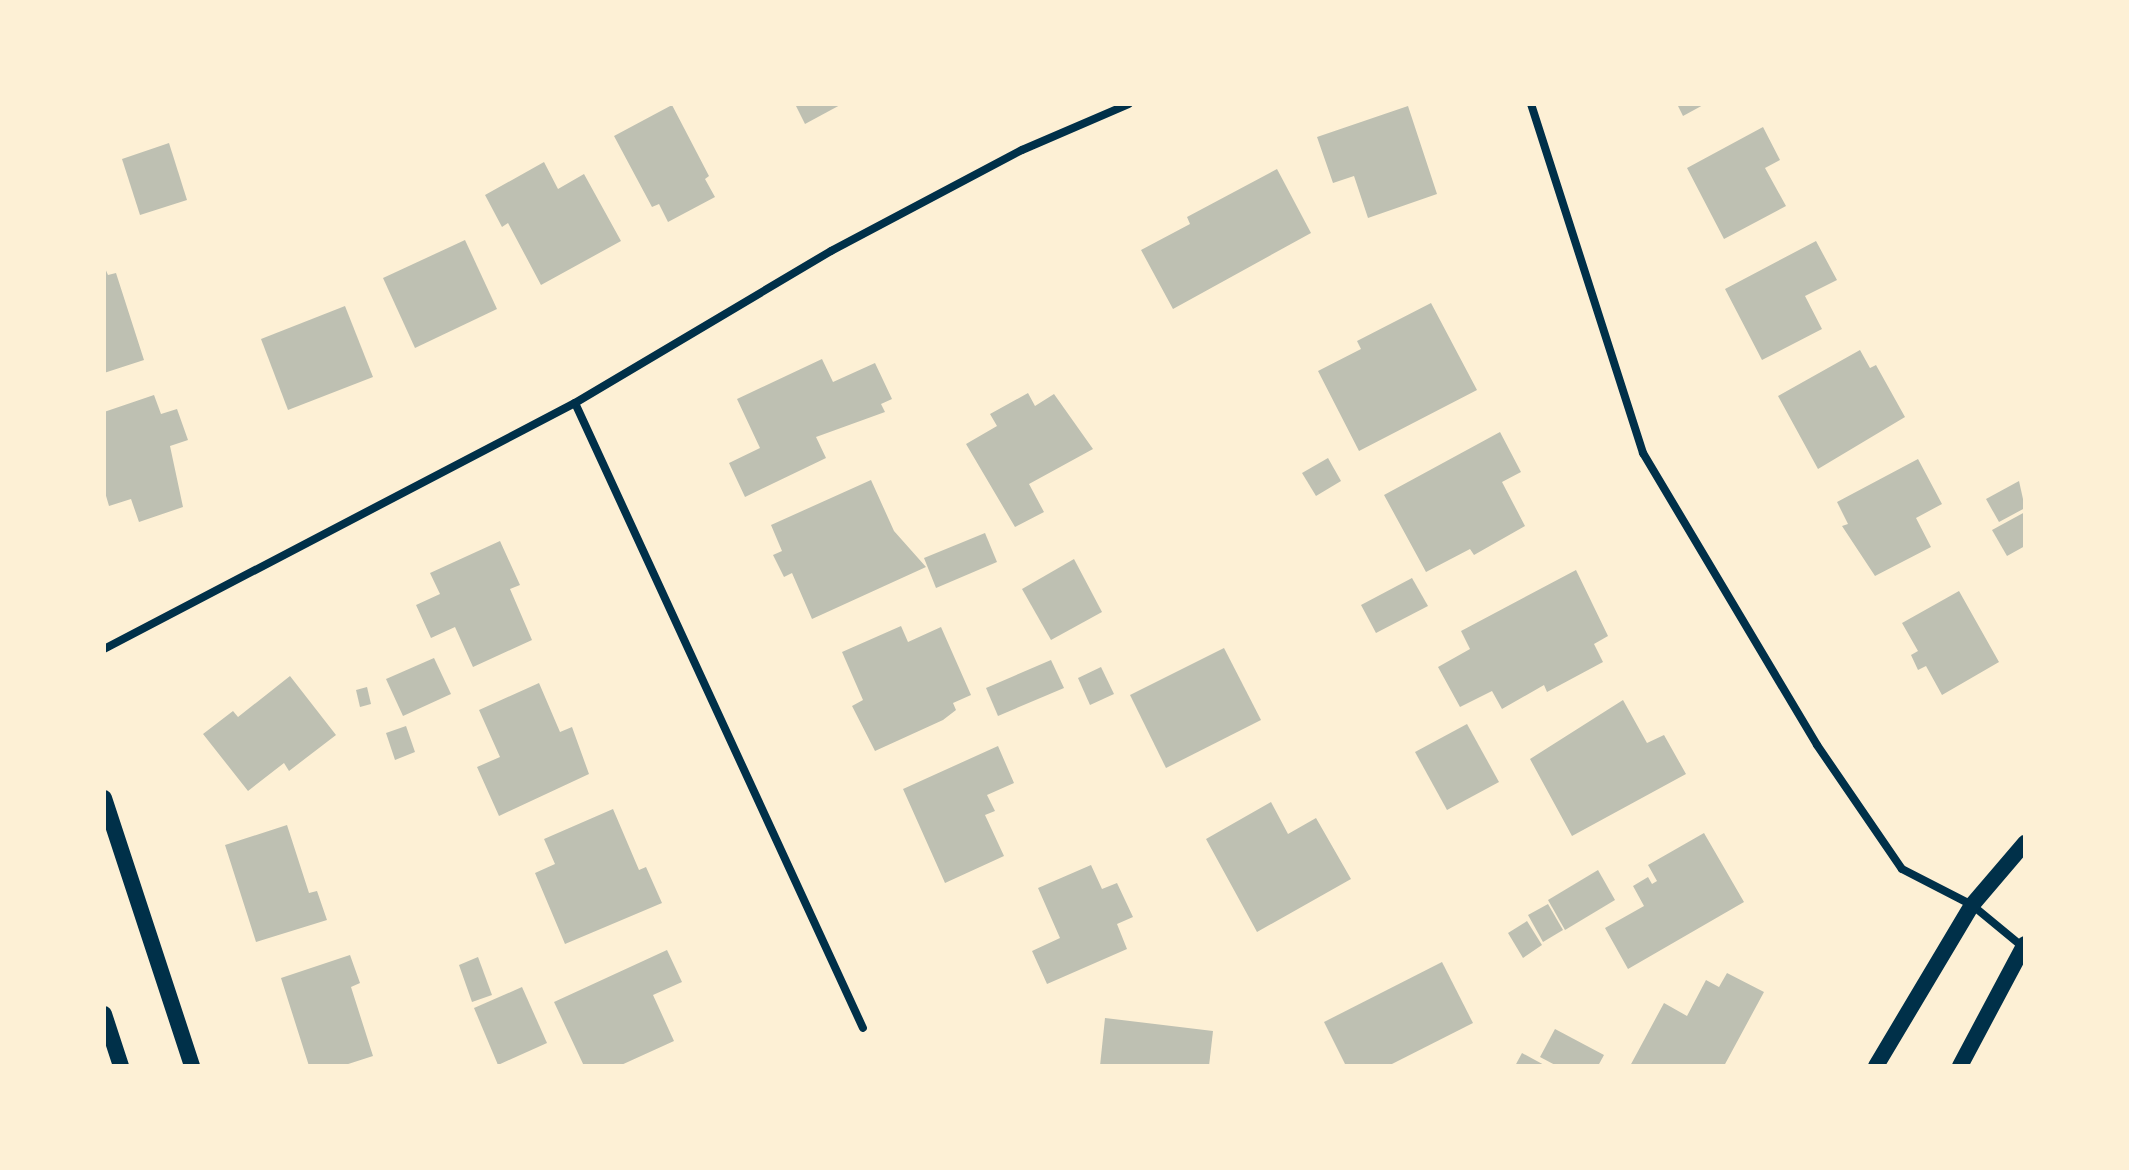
<!DOCTYPE html>
<html>
<head>
<meta charset="utf-8">
<style>
	body { margin:0 }
	#map { position:relative; width:2129px; height:1170px; overflow:hidden; background:#fdf0d5; font-family:Arial,sans-serif }
	div>[style] { position:absolute }
	.building>* { inset:0; background:#bec0b2 }
	.minor>* { height:8px; margin:-4px; padding:0 4px; transform-origin:4px; border-radius:4px; background:#003049 }
	.secondary>* { height:16px; margin:-8px; padding:0 8px; transform-origin:8px; border-radius:8px; background:#003049 }
	span { translate:-50% -50%; white-space:nowrap; text-align:center; line-height:1.15; -webkit-text-stroke:6px #fdf0d5; paint-order:stroke }
	.frame { position:absolute; inset:0; border:106px solid #fdf0d5; pointer-events:none }
</style>
</head>
<body>
<div id="map">
	<div class="building">
		<div style="clip-path:polygon(795px 104px,842px 104px,805px 124px)"></div>
		<div style="clip-path:polygon(1677px 104px,1705px 104px,1683px 116px)"></div>
		<div style="clip-path:polygon(672px 105px,709px 176px,705px 179px,715px 197px,668px 222px,659px 204px,652px 207px,614px 136px)"></div>
		<div style="clip-path:polygon(1408px 106px,1437px 194px,1368px 218px,1354px 176px,1333px 183px,1317px 137px)"></div>
		<div style="clip-path:polygon(1763px 127px,1780px 160px,1765px 168px,1786px 206px,1724px 239px,1687px 168px)"></div>
		<div style="clip-path:polygon(169px 143px,187px 200px,140px 215px,122px 159px)"></div>
		<div style="clip-path:polygon(544px 162px,558px 189px,584px 174px,621px 241px,541px 285px,508px 223px,502px 227px,485px 195px)"></div>
		<div style="clip-path:polygon(1277px 169px,1311px 233px,1173px 309px,1141px 250px,1190px 224px,1187px 217px)"></div>
		<div style="clip-path:polygon(465px 240px,497px 309px,415px 348px,383px 278px)"></div>
		<div style="clip-path:polygon(1816px 241px,1837px 280px,1805px 296px,1822px 329px,1762px 360px,1725px 289px)"></div>
		<div style="clip-path:polygon(104px 266px,108px 275px,116px 273px,144px 360px,104px 373px)"></div>
		<div style="clip-path:polygon(1431px 303px,1477px 390px,1359px 451px,1318px 371px,1361px 349px,1357px 341px)"></div>
		<div style="clip-path:polygon(345px 306px,373px 377px,288px 410px,261px 339px)"></div>
		<div style="clip-path:polygon(1860px 350px,1870px 368px,1876px 365px,1905px 417px,1818px 469px,1778px 396px)"></div>
		<div style="clip-path:polygon(822px 359px,833px 382px,875px 363px,892px 399px,881px 404px,885px 412px,816px 437px,826px 458px,745px 497px,729px 463px,760px 448px,737px 399px)"></div>
		<div style="clip-path:polygon(1028px 393px,1035px 406px,1054px 394px,1093px 449px,1029px 484px,1044px 512px,1015px 527px,966px 444px,997px 426px,990px 414px)"></div>
		<div style="clip-path:polygon(154px 395px,161px 414px,177px 409px,188px 440px,170px 446px,183px 507px,139px 522px,131px 499px,109px 506px,104px 489px,104px 412px)"></div>
		<div style="clip-path:polygon(1500px 432px,1521px 472px,1502px 482px,1525px 526px,1474px 555px,1470px 549px,1426px 572px,1384px 495px)"></div>
		<div style="clip-path:polygon(1328px 458px,1341px 481px,1316px 496px,1302px 473px)"></div>
		<div style="clip-path:polygon(1918px 459px,1942px 504px,1916px 518px,1931px 547px,1875px 576px,1842px 526px,1848px 524px,1837px 502px)"></div>
		<div style="clip-path:polygon(871px 480px,894px 531px,926px 567px,812px 619px,792px 573px,784px 577px,773px 555px,782px 551px,771px 525px)"></div>
		<div style="clip-path:polygon(2019px 481px,2025px 508px,1999px 522px,1986px 499px)"></div>
		<div style="clip-path:polygon(2025px 512px,2025px 546px,2007px 556px,1992px 530px)"></div>
		<div style="clip-path:polygon(985px 533px,997px 562px,936px 588px,924px 558px)"></div>
		<div style="clip-path:polygon(500px 541px,520px 585px,510px 589px,532px 640px,473px 667px,455px 627px,431px 638px,416px 605px,440px 594px,430px 573px)"></div>
		<div style="clip-path:polygon(1074px 559px,1102px 612px,1051px 640px,1022px 589px)"></div>
		<div style="clip-path:polygon(1576px 570px,1608px 636px,1594px 644px,1603px 662px,1547px 692px,1544px 685px,1502px 709px,1492px 691px,1460px 707px,1438px 667px,1470px 649px,1461px 631px)"></div>
		<div style="clip-path:polygon(1412px 578px,1428px 606px,1376px 633px,1361px 605px)"></div>
		<div style="clip-path:polygon(1959px 591px,1999px 662px,1942px 695px,1926px 666px,1918px 670px,1911px 655px,1918px 651px,1902px 623px)"></div>
		<div style="clip-path:polygon(901px 626px,908px 642px,941px 627px,971px 695px,953px 703px,956px 710px,943px 720px,875px 751px,852px 706px,863px 700px,842px 652px)"></div>
		<div style="clip-path:polygon(1224px 648px,1261px 720px,1166px 768px,1130px 695px)"></div>
		<div style="clip-path:polygon(434px 658px,451px 694px,403px 716px,386px 679px)"></div>
		<div style="clip-path:polygon(1051px 660px,1064px 688px,998px 716px,986px 688px)"></div>
		<div style="clip-path:polygon(1101px 667px,1114px 694px,1090px 705px,1078px 678px)"></div>
		<div style="clip-path:polygon(290px 676px,336px 735px,289px 771px,284px 763px,248px 791px,203px 734px,233px 711px,238px 717px)"></div>
		<div style="clip-path:polygon(539px 683px,560px 732px,572px 727px,589px 774px,499px 816px,477px 767px,500px 757px,479px 710px)"></div>
		<div style="clip-path:polygon(367px 687px,371px 704px,360px 707px,356px 690px)"></div>
		<div style="clip-path:polygon(1623px 700px,1647px 743px,1664px 735px,1686px 774px,1572px 836px,1530px 759px)"></div>
		<div style="clip-path:polygon(1467px 724px,1499px 782px,1447px 810px,1415px 752px)"></div>
		<div style="clip-path:polygon(406px 726px,415px 752px,395px 760px,386px 733px)"></div>
		<div style="clip-path:polygon(998px 746px,1014px 783px,987px 795px,995px 811px,985px 815px,1004px 856px,945px 883px,903px 789px)"></div>
		<div style="clip-path:polygon(1271px 802px,1288px 834px,1316px 818px,1351px 879px,1257px 932px,1206px 839px)"></div>
		<div style="clip-path:polygon(613px 809px,639px 870px,646px 867px,662px 903px,565px 944px,535px 873px,555px 864px,544px 839px)"></div>
		<div style="clip-path:polygon(287px 825px,309px 893px,317px 891px,327px 920px,256px 942px,225px 845px)"></div>
		<div style="clip-path:polygon(1704px 833px,1744px 902px,1628px 969px,1605px 928px,1644px 906px,1633px 886px,1648px 877px,1652px 884px,1657px 881px,1648px 865px)"></div>
		<div style="clip-path:polygon(1091px 865px,1102px 889px,1117px 883px,1133px 917px,1117px 924px,1127px 949px,1047px 984px,1032px 951px,1060px 938px,1038px 888px)"></div>
		<div style="clip-path:polygon(1598px 870px,1615px 900px,1565px 930px,1548px 900px)"></div>
		<div style="clip-path:polygon(1548px 904px,1563px 930px,1543px 942px,1528px 915px)"></div>
		<div style="clip-path:polygon(1527px 921px,1542px 945px,1523px 958px,1508px 933px)"></div>
		<div style="clip-path:polygon(667px 950px,682px 982px,653px 995px,674px 1041px,619px 1066px,584px 1066px,554px 1002px)"></div>
		<div style="clip-path:polygon(350px 955px,360px 983px,351px 987px,373px 1056px,342px 1066px,309px 1066px,281px 978px)"></div>
		<div style="clip-path:polygon(478px 957px,492px 995px,472px 1002px,459px 965px)"></div>
		<div style="clip-path:polygon(1442px 962px,1473px 1023px,1388px 1066px,1346px 1066px,1324px 1022px)"></div>
		<div style="clip-path:polygon(1727px 973px,1764px 992px,1724px 1066px,1630px 1066px,1664px 1003px,1687px 1016px,1706px 980px,1719px 987px)"></div>
		<div style="clip-path:polygon(522px 987px,547px 1043px,498px 1065px,474px 1008px)"></div>
		<div style="clip-path:polygon(1105px 1018px,1213px 1031px,1209px 1066px,1100px 1066px)"></div>
		<div style="clip-path:polygon(1555px 1029px,1604px 1055px,1598px 1066px,1557px 1066px,1540px 1057px)"></div>
		<div style="clip-path:polygon(1522px 1053px,1546px 1066px,1515px 1066px)"></div>
	</div>
	<div class="minor">
		<div style="left:1531px;top:104px;width:367px;rotate:72.2deg"></div>
		<div style="left:1643px;top:453px;width:340px;rotate:59.2deg"></div>
		<div style="left:1817px;top:745px;width:150px;rotate:55.6deg"></div>
		<div style="left:1902px;top:869px;width:79px;rotate:27.2deg"></div>
		<div style="left:1972px;top:905px;width:66px;rotate:39.5deg"></div>
		<div style="left:575px;top:403px;width:688px;rotate:65.26deg"></div>
		<div style="left:104px;top:649px;width:531px;rotate:-27.58deg"></div>
		<div style="left:575px;top:403px;width:298px;rotate:-30.7deg"></div>
		<div style="left:831px;top:251px;width:216px;rotate:-27.9deg"></div>
		<div style="left:1022px;top:150px;width:116px;rotate:-23.3deg"></div>
	</div>
	<div class="secondary">
		<div style="left:104px;top:798px;width:282px;rotate:71.8deg"></div>
		<div style="left:104px;top:1014px;width:55px;rotate:71.9deg"></div>
		<div style="left:1876px;top:1066px;width:187px;rotate:-59.2deg"></div>
		<div style="left:1972px;top:905px;width:82px;rotate:-49.5deg"></div>
		<div style="left:1960px;top:1066px;width:138px;rotate:-62deg"></div>
	</div>
	<div class="frame"></div>
</div>
</body>
</html>
